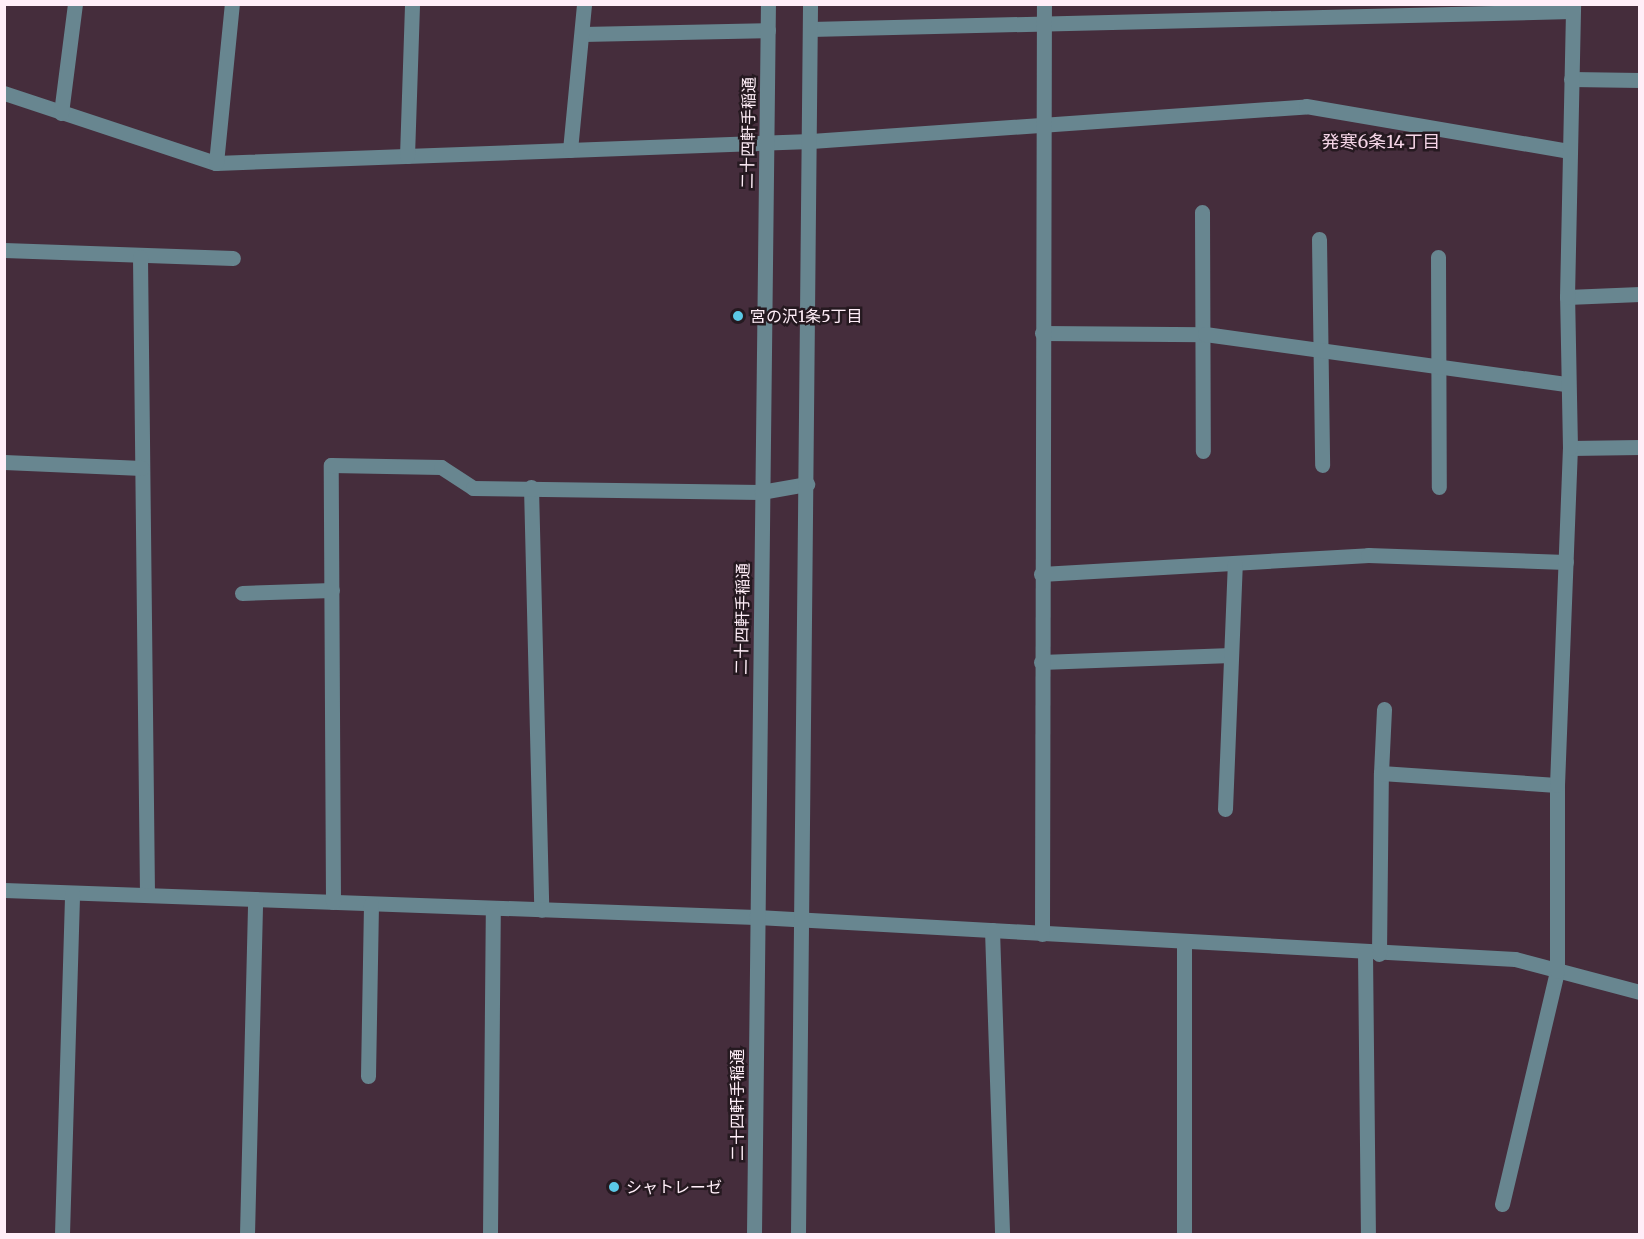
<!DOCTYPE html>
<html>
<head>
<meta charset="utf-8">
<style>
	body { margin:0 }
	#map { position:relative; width:1644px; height:1239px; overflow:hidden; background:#452d3c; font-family:Merriweather,"Noto Sans JP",serif }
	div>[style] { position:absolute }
	.minor>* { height:15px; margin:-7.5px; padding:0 7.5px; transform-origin:7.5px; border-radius:7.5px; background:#688690 }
	.dots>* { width:16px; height:16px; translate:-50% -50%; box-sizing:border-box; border:3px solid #251920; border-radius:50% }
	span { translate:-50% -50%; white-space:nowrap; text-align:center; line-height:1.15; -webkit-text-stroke:5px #251920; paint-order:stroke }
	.street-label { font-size:16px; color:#ffeef8 }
	.poi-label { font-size:16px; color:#ffeef8 }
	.left { translate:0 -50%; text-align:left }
	.neighbourhood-label { font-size:18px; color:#f5d5e7 }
	.frame { position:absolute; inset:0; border:6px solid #ffeef8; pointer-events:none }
</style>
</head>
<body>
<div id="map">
	<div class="minor">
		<div style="left:810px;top:29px;width:762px;rotate:-1.35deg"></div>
		<div style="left:582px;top:34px;width:186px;rotate:-1.2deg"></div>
		<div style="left:1571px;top:79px;width:69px;rotate:0.8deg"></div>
		<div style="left:4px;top:93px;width:223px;rotate:18.3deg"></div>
		<div style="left:216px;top:163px;width:595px;rotate:-2.12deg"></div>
		<div style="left:811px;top:141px;width:496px;rotate:-4deg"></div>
		<div style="left:1306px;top:106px;width:266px;rotate:9.7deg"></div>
		<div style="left:61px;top:113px;width:110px;rotate:-82.7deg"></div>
		<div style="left:570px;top:150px;width:147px;rotate:-84.5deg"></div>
		<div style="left:407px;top:156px;width:152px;rotate:-88.1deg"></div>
		<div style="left:216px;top:163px;width:160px;rotate:-84.3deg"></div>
		<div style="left:1202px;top:212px;width:239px;rotate:89.8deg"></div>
		<div style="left:1319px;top:239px;width:226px;rotate:89.2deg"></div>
		<div style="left:4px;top:250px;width:229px;rotate:2deg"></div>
		<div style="left:140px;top:257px;width:638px;rotate:89.37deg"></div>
		<div style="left:1438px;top:257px;width:230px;rotate:89.8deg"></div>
		<div style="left:1567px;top:297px;width:73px;rotate:-2.4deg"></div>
		<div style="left:1042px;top:333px;width:163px;rotate:0.4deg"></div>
		<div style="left:1205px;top:334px;width:364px;rotate:7.9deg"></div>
		<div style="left:1570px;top:448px;width:70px;rotate:-0.8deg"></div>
		<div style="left:4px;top:462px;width:138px;rotate:2.5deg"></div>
		<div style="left:531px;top:487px;width:423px;rotate:88.6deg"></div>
		<div style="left:1041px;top:574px;width:328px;rotate:-3.3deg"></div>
		<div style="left:1368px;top:555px;width:198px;rotate:2deg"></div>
		<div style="left:242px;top:593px;width:90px;rotate:-1.9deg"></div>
		<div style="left:1041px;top:662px;width:190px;rotate:-2.1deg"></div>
		<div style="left:1381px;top:773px;width:64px;rotate:-87.3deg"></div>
		<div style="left:1225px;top:809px;width:245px;rotate:-87.7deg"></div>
		<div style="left:4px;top:890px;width:752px;rotate:2.06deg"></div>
		<div style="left:756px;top:917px;width:760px;rotate:3.17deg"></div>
		<div style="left:1515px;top:959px;width:129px;rotate:14.8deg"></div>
		<div style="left:333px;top:902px;width:437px;rotate:-90.3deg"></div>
		<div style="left:331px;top:465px;width:110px;rotate:1deg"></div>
		<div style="left:441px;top:467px;width:38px;rotate:33deg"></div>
		<div style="left:473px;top:488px;width:288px;rotate:0.8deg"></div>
		<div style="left:761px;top:492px;width:47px;rotate:-9.9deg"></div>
		<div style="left:992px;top:930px;width:304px;rotate:88.1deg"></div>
		<div style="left:1042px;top:934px;width:930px;rotate:-89.88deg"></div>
		<div style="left:1184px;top:941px;width:293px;rotate:90deg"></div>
		<div style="left:1365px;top:953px;width:281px;rotate:89.4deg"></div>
		<div style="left:1379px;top:954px;width:181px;rotate:-89.4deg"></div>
		<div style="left:1381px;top:773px;width:176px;rotate:3.9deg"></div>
		<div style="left:368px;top:1076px;width:172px;rotate:-89deg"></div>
		<div style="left:1502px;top:1204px;width:239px;rotate:-76.7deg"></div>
		<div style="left:1557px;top:971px;width:186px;rotate:-90deg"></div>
		<div style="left:1557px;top:785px;width:337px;rotate:-87.8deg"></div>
		<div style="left:1570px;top:448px;width:151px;rotate:-91.1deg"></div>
		<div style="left:1567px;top:297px;width:293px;rotate:-88.8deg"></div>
		<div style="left:62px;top:1234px;width:341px;rotate:-88.3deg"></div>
		<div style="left:247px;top:1234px;width:335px;rotate:-88.6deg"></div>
		<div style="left:490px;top:1234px;width:326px;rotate:-89.5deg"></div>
		<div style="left:754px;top:1234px;width:1230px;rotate:-89.35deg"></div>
		<div style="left:798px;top:1234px;width:1230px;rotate:-89.44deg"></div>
	</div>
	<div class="dots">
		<div style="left:738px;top:316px;background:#5bc8e6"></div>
		<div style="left:614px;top:1187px;background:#5bc8e6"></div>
	</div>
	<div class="street-label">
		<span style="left:748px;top:133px;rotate:-89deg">二十四軒手稲通</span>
		<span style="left:742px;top:619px;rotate:-89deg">二十四軒手稲通</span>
		<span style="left:737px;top:1105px;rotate:-90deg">二十四軒手稲通</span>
	</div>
	<div class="poi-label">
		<span class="left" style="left:750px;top:316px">宮の沢1条5丁目</span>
		<span class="left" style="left:626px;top:1187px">シャトレーゼ</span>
	</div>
	<div class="neighbourhood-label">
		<span style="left:1381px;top:142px">発寒6条14丁目</span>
	</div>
	<div class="frame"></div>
</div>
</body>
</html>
